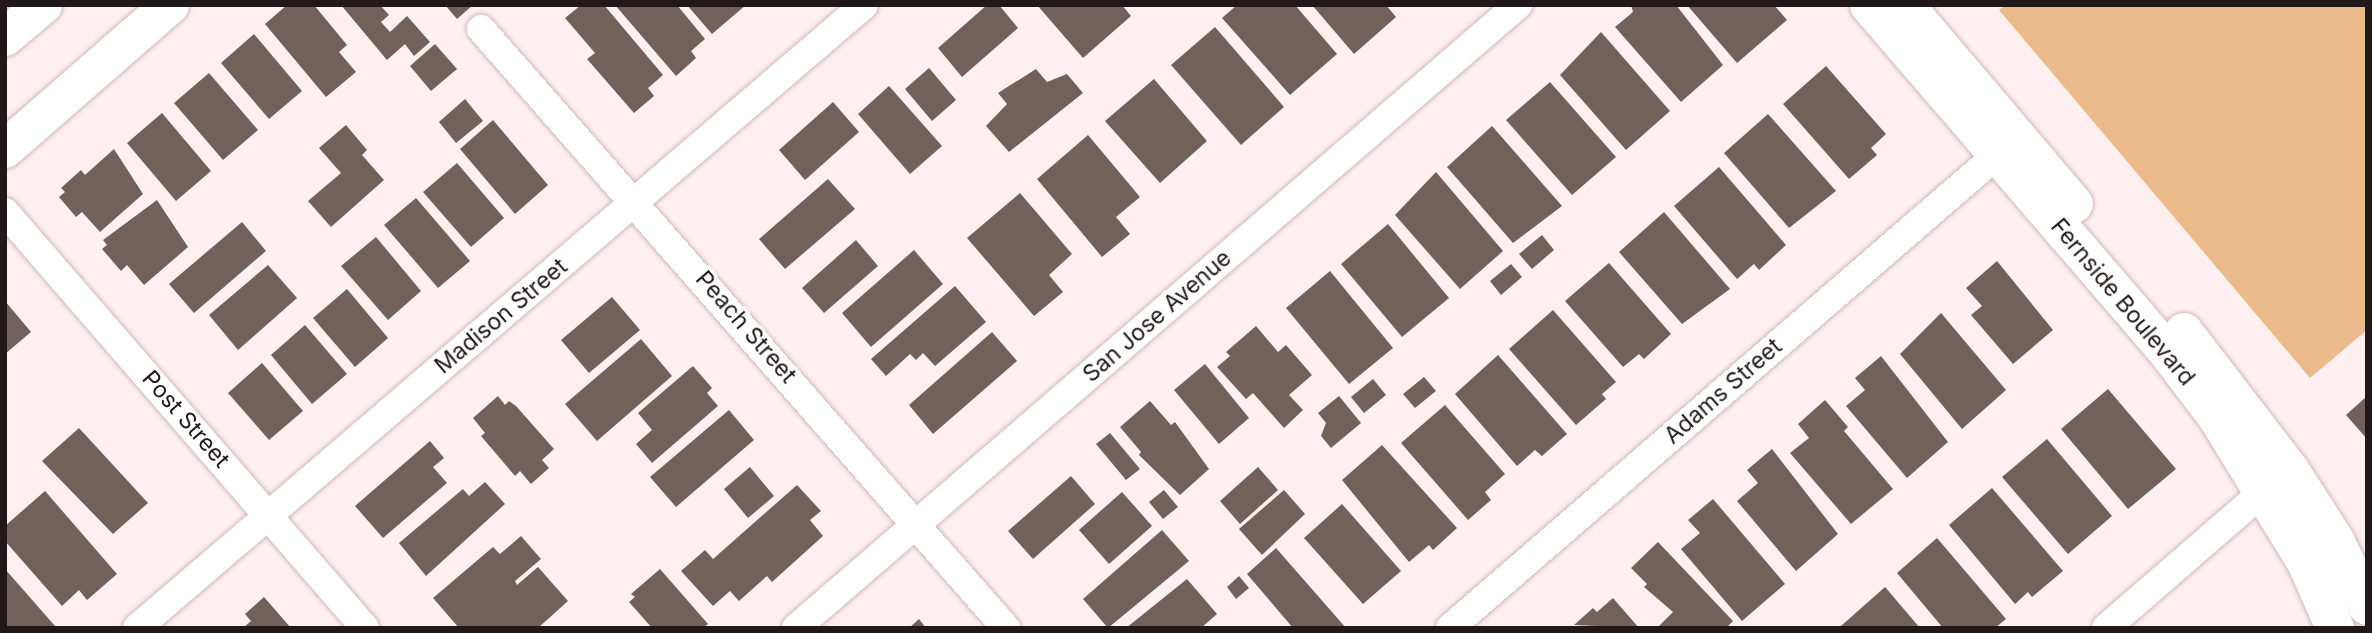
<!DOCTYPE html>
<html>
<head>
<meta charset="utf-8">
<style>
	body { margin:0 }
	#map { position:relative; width:2372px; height:633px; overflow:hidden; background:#fef0f1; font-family:Inter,sans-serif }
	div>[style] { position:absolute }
	.green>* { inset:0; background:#ebba8a }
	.building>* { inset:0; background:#72605a }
	.roads { filter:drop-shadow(0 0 2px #cfb9ba) drop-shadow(0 0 2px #cfb9ba) }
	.street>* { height:28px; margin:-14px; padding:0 14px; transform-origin:14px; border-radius:14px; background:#fff }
	.secondary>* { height:38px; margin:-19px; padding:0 19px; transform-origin:19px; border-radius:19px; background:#fff }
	span { translate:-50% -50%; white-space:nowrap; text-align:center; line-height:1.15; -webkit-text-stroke:7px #fff; paint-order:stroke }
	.street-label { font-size:23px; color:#211919 }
	.frame { position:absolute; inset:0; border:7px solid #211919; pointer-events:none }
</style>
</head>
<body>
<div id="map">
	<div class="green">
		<div style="clip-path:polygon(2005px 5px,2367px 5px,2367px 330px,2310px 378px,1999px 10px)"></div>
	</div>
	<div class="building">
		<div style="clip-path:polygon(287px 5px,314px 5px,347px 45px,339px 52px,356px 72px,326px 97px,265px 24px)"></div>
		<div style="clip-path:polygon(341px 5px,380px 5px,389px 15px,381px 22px,390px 32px,407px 16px,430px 42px,414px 56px,405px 44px,387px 60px)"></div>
		<div style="clip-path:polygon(445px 5px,473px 5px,457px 19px)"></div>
		<div style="clip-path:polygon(581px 5px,604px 5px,663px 75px,648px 88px,654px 96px,634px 113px,587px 59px,595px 53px,565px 18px)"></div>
		<div style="clip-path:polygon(615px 5px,677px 5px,705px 39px,691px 51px,696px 58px,676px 76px)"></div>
		<div style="clip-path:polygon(687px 5px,746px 5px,712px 34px)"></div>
		<div style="clip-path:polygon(987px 5px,999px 5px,1018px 28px,962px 77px,938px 48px)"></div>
		<div style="clip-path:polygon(1037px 5px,1122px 5px,1131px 16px,1083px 58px)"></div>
		<div style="clip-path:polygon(1237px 5px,1295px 5px,1337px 54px,1290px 95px,1222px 18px)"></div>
		<div style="clip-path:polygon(1312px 5px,1386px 5px,1396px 17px,1354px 54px)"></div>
		<div style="clip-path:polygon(1631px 5px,1676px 5px,1723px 65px,1681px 102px,1615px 27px,1633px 12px)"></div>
		<div style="clip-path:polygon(1687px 5px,1774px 5px,1787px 20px,1737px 63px)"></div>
		<div style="clip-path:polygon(1215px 27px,1284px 107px,1241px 145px,1171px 65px)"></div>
		<div style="clip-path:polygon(1601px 32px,1670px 111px,1626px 150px,1560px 75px)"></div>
		<div style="clip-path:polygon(254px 34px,302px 91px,269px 119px,221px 63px)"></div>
		<div style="clip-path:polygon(435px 44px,457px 69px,431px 91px,410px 66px)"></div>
		<div style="clip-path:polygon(1826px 66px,1886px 134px,1871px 148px,1877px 155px,1849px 179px,1783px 104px)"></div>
		<div style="clip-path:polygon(929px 68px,956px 100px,932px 121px,905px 89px)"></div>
		<div style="clip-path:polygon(1036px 69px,1047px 82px,1067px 74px,1083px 93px,1009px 152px,986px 126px,1007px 104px,998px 93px)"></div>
		<div style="clip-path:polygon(209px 73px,258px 130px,223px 160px,174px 103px)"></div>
		<div style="clip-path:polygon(1154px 79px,1207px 141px,1160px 183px,1105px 121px)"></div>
		<div style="clip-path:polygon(1550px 82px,1616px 157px,1572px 195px,1506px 120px)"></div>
		<div style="clip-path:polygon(889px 86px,942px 146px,910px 174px,858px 114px)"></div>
		<div style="clip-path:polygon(465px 99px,483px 121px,456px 143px,439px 122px)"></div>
		<div style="clip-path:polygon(833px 102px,859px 132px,805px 180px,779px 150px)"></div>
		<div style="clip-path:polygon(162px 113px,211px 171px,176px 201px,127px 143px)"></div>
		<div style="clip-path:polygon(1768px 114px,1836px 191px,1789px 228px,1724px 153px)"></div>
		<div style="clip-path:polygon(493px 120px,548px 185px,515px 214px,460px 149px)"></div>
		<div style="clip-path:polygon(346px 125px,367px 150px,362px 155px,384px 180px,331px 227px,308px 201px,341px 173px,319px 148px)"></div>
		<div style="clip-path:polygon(1492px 126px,1562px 206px,1513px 243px,1447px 167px)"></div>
		<div style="clip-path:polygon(1088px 135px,1140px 197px,1116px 217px,1130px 234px,1102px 257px,1037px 179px)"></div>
		<div style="clip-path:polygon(114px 149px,143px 194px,100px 232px,82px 212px,76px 217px,59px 197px,65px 192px,61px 188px,81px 170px,85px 175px)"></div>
		<div style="clip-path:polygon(457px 163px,504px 218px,471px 247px,423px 192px)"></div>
		<div style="clip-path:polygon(1719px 167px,1786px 245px,1759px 270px,1754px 264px,1737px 279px,1674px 206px)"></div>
		<div style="clip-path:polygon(1436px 172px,1503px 251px,1460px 289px,1395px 215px)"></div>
		<div style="clip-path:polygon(828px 179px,855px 209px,785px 269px,759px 239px)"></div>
		<div style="clip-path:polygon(1020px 193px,1072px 254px,1049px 275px,1063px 292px,1034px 316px,967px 238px)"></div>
		<div style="clip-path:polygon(416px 198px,470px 261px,438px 288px,384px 225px)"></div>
		<div style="clip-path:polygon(157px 200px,188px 247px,144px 285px,127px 265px,121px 271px,102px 249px,107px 245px,103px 240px)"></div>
		<div style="clip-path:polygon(1664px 212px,1730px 289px,1682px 324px,1619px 252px)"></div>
		<div style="clip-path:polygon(242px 222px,266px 251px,194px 313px,169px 284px)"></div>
		<div style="clip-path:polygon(1388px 224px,1449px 298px,1402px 337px,1341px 264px)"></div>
		<div style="clip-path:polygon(1542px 235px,1554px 250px,1532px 269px,1519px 254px)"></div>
		<div style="clip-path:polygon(376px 237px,421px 291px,388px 320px,341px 266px)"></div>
		<div style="clip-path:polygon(856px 240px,878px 266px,824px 313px,802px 288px)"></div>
		<div style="clip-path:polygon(914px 250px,943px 284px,871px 347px,842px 313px)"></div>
		<div style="clip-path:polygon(1997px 261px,2053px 330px,2013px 364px,1971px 315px,1982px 306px,1966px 288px)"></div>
		<div style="clip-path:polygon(1609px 263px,1671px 334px,1644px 359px,1639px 354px,1623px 367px,1565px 301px)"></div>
		<div style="clip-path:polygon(1511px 264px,1522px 277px,1501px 295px,1490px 281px)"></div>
		<div style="clip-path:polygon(268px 265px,297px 298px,238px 350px,209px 315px)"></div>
		<div style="clip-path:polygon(1330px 271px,1393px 348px,1349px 384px,1286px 308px)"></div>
		<div style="clip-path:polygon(955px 286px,986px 322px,935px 366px,923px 353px,916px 360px,910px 354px,886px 376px,871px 359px)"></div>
		<div style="clip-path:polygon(347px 289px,388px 338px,355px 367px,313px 318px)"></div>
		<div style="clip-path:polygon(612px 297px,640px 330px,589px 373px,561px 340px)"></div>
		<div style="clip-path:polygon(5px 301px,31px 332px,5px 354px)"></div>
		<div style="clip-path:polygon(1553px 310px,1616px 382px,1602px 394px,1606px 399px,1576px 425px,1509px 349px)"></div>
		<div style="clip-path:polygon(1941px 313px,2006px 390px,1962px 429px,1900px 354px)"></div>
		<div style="clip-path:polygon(305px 325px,347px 374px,312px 404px,271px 355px)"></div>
		<div style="clip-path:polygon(1256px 326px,1278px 352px,1286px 345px,1312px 375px,1289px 395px,1303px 410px,1284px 428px,1253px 393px,1246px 399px,1217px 367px,1230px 356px,1226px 352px)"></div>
		<div style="clip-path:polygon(992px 332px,1017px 361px,933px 434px,909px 405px)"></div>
		<div style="clip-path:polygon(641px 339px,672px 376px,597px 441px,565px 404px)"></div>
		<div style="clip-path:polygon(1498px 355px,1567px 434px,1542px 456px,1535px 450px,1517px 466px,1455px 394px)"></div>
		<div style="clip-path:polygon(1881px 356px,1948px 442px,1907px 478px,1846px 406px,1865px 390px,1855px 378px)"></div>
		<div style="clip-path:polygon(262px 363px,303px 411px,269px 440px,228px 393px)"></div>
		<div style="clip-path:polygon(1205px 364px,1249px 418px,1219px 444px,1174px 390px)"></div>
		<div style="clip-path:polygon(693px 366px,712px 388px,707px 393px,718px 406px,652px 463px,636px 444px,652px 430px,638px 413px)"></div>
		<div style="clip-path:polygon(1424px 377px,1436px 391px,1415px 408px,1403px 394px)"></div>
		<div style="clip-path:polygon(1373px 379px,1386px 395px,1364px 413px,1351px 397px)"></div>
		<div style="clip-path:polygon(2108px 389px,2176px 469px,2128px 509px,2061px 429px)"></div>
		<div style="clip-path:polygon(498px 396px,505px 405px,509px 401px,516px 406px,554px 449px,542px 460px,549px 468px,531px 484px,520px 471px,515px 476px,481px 436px,485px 433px,473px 418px)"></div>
		<div style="clip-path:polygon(1339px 396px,1361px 423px,1331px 448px,1321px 436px,1326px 423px,1318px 413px)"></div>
		<div style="clip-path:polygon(2367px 396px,2367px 439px,2346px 415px)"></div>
		<div style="clip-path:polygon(1825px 400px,1848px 427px,1844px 431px,1893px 489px,1851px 524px,1790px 453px,1809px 438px,1798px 424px)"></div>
		<div style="clip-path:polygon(1150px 401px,1171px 425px,1175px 422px,1209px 469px,1180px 495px,1139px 455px,1141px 452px,1120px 427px)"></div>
		<div style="clip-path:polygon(1445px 405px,1505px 474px,1485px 492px,1491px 500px,1468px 520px,1401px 443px)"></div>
		<div style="clip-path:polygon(729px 410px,754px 440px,676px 507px,650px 477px)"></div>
		<div style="clip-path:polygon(79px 428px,148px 503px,113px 534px,42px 461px)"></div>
		<div style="clip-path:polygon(1110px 433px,1140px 469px,1126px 480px,1096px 444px)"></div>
		<div style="clip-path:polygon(2047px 439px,2112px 516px,2068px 554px,2002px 477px)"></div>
		<div style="clip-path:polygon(430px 441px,444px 458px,433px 467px,447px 483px,383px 538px,355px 506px)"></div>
		<div style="clip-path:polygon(1382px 445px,1457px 528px,1433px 550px,1429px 545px,1409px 562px,1342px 480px)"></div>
		<div style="clip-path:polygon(1772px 449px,1838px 534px,1796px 571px,1737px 501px,1758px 483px,1747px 470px)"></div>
		<div style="clip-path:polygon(750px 467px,774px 496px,748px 518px,724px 489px)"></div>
		<div style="clip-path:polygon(1258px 467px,1278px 490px,1240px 524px,1220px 501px)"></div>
		<div style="clip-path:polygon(1071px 476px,1095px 504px,1033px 559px,1008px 531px)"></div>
		<div style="clip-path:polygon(485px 482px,505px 504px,426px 576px,399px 543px,463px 489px,469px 496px)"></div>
		<div style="clip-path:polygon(797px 485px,821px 511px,810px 520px,823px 536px,772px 582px,767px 576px,739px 601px,730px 591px,713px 606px,681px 571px,705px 550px,713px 559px)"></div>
		<div style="clip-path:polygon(1992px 488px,2063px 571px,2032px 597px,2028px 592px,2015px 604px,1949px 525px)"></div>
		<div style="clip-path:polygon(1164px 490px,1178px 507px,1163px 519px,1149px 502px)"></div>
		<div style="clip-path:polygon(1284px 490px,1305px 514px,1262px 555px,1239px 529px)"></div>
		<div style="clip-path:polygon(45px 491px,117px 574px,87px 600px,79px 590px,62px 606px,5px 541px,5px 526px)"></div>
		<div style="clip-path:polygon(1122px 492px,1152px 526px,1109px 564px,1079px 530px)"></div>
		<div style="clip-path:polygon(1713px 499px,1785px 584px,1742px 621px,1681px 549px,1700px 533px,1688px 520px)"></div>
		<div style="clip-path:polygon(1342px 504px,1401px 571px,1363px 604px,1304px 538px)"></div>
		<div style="clip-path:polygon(1162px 530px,1189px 561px,1108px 628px,1083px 599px)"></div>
		<div style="clip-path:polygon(521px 536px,541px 559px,515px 581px,517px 585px,538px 567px,568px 601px,538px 628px,459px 628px,433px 598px,493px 547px,500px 554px)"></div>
		<div style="clip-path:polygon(1937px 538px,2006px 619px,1995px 628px,1943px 628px,1897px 573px)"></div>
		<div style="clip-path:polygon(1658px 542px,1733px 621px,1726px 628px,1657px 628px,1673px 612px,1644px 587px,1647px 584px,1631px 568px)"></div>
		<div style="clip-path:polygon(1276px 548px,1346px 628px,1293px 628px,1247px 574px)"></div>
		<div style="clip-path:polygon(5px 569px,55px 626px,53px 628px,5px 628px)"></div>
		<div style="clip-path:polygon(660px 569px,708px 624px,703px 628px,652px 628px,629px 602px,635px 597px,631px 594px)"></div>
		<div style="clip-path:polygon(1239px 576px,1249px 588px,1236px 599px,1227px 587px)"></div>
		<div style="clip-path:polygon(1187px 579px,1217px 614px,1201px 628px,1126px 628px)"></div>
		<div style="clip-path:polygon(1885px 587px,1920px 628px,1842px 628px,1841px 626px)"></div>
		<div style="clip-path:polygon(264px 597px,291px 628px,243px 628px,251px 621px,245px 614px)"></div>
		<div style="clip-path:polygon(1613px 598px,1639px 628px,1574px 625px,1593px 608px,1597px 612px)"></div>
		<div style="clip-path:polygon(919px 619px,926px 628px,909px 628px)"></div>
	</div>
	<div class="roads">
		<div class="street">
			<div style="left:481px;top:29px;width:797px;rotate:48.77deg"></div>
			<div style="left:5px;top:212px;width:550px;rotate:49.13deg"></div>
			<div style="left:137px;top:628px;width:957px;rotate:-40.59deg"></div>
			<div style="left:796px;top:628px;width:954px;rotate:-40.79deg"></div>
			<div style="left:1450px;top:628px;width:723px;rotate:-40.85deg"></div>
			<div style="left:2106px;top:628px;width:225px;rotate:-40.9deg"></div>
		</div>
		<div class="secondary">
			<div style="left:1869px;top:5px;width:455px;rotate:49.3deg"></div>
			<div style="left:2166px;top:350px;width:84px;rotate:52.7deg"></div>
			<div style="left:2217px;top:417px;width:170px;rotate:58.5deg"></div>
			<div style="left:2306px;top:562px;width:72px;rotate:66.3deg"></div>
			<div style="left:1905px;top:5px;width:261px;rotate:49.7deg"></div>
			<div style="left:5px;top:37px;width:50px;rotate:-40.1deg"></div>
			<div style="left:5px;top:149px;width:219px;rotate:-41.1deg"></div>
			<div style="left:2184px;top:332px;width:174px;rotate:52.5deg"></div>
			<div style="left:2290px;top:470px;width:85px;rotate:57.4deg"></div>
			<div style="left:2336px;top:542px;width:71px;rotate:64.2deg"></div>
		</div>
	</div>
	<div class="street-label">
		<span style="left:2123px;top:302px;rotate:50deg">Fernside Boulevard</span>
		<span style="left:501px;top:316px;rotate:-40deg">Madison Street</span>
		<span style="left:1157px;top:316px;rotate:-41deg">San Jose Avenue</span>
		<span style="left:746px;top:327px;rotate:49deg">Peach Street</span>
		<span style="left:1723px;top:391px;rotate:-41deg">Adams Street</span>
		<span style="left:186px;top:419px;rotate:49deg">Post Street</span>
	</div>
	<div class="frame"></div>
</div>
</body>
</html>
